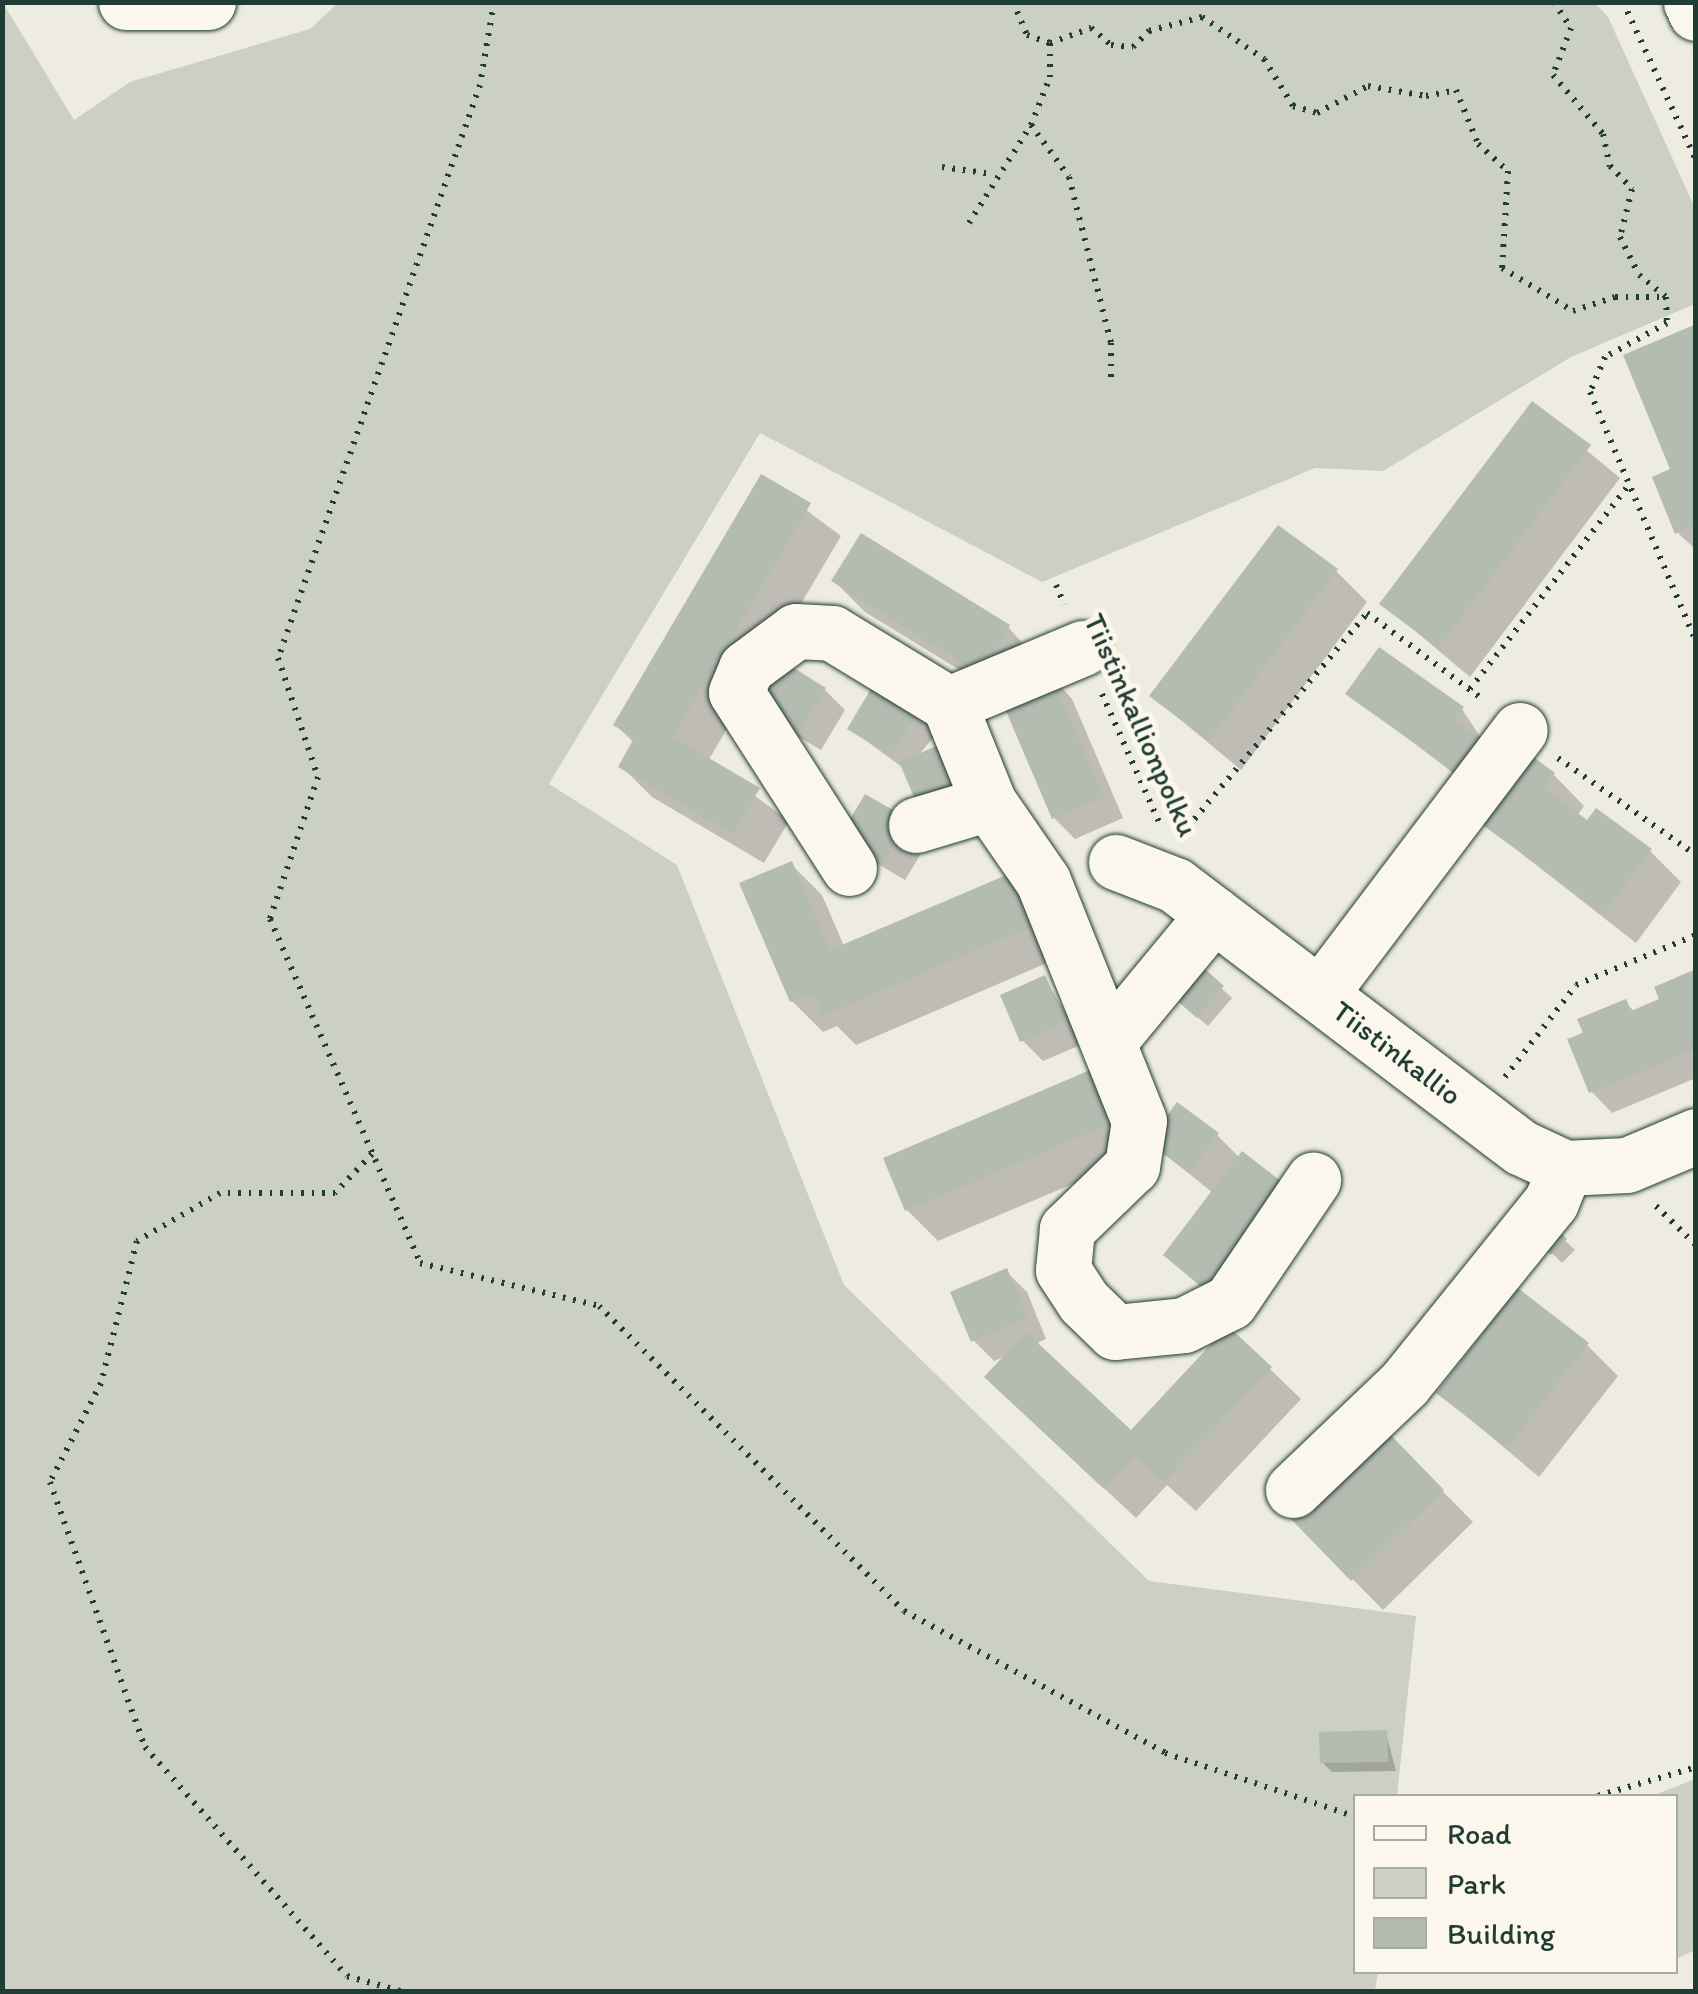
<!DOCTYPE html>
<html>
<head>
<meta charset="utf-8">
<style>
	body { margin:0 }
	#map { position:relative; width:1698px; height:1994px; overflow:hidden; background:#eeece1; font-family:Itim,sans-serif }
	div>[style] { position:absolute }
	.green>* { inset:0; background:#cbcfc4 }
	.shadow>* { inset:0; background:#0003 }
	.building>* { inset:0; background:#b4bbb0 }
	.path>* { height:6px; margin-top:-3px; transform-origin:0; background:repeating-linear-gradient(90deg,#1f3d34 0 2.5px,transparent 0 10.5px) }
	.roads { filter:drop-shadow(0 0 2px #1f3d34) drop-shadow(0 0 2px #1f3d34) }
	.minor>* { height:55px; margin:-27.5px; padding:0 27.5px; transform-origin:27.5px; border-radius:27.5px; background:#fbf7ec }
	.major>* { height:55px; margin:-27.5px; padding:0 27.5px; transform-origin:27.5px; border-radius:27.5px; background:#fbf7ec }
	span { translate:-50% -50%; white-space:nowrap; text-align:center; line-height:1.15; -webkit-text-stroke:10px #fbf7ec; paint-order:stroke }
	.street-label { font-size:30px; color:#1f3d34 }
	.frame { position:absolute; inset:0; border:5px solid #1f3d34; pointer-events:none }
	.legend { position:absolute; left:1353px; top:1794px; width:325px; height:180px; box-sizing:border-box; background:#fbf7ec; border:2px solid #a3ada2; margin:0; padding:12px 18px; list-style:none; font-size:30px; color:#1f3d34 }
	.legend li { display:flex; align-items:center; gap:20px; height:50px }
	.legend b { width:50px; border:2px solid #a3ada2 }
</style>
</head>
<body>
<div id="map">
	<div class="green">
		<div style="clip-path:polygon(3px 3px,74px 120px,130px 82px,310px 29px,338px 3px,1595px 3px,1608px 17px,1695px 208px,1695px 304px,1571px 357px,1383px 471px,1315px 468px,1042px 582px,760px 433px,549px 784px,677px 865px,844px 1285px,1149px 1581px,1416px 1616px,1397px 1796px,1356px 1796px,1356px 1972px,1378px 1972px,1375px 1991px,3px 1992px)"></div>
		<div style="clip-path:polygon(1695px 1779px,1695px 1950px,1676px 1959px,1676px 1796px,1652px 1796px)"></div>
	</div>
	<div class="shadow">
		<div style="clip-path:polygon(1694px 328px,1696px 330px,1696px 550px,1677px 532px,1673px 471px)"></div>
		<div style="clip-path:polygon(1532px 405px,1620px 478px,1470px 677px,1383px 604px)"></div>
		<div style="clip-path:polygon(762px 477px,841px 536px,708px 761px,789px 821px,764px 863px,652px 797px,621px 766px,634px 743px,616px 725px)"></div>
		<div style="clip-path:polygon(1336px 571px,1367px 602px,1241px 770px,1152px 696px)"></div>
		<div style="clip-path:polygon(834px 581px,1008px 627px,1072px 699px,1123px 818px,1075px 839px,1054px 818px,1002px 696px,865px 612px)"></div>
		<div style="clip-path:polygon(879px 681px,942px 727px,906px 770px,850px 729px)"></div>
		<div style="clip-path:polygon(825px 690px,845px 710px,821px 750px,780px 726px)"></div>
		<div style="clip-path:polygon(1348px 693px,1462px 709px,1494px 758px,1473px 788px)"></div>
		<div style="clip-path:polygon(1554px 775px,1584px 806px,1577px 816px,1650px 851px,1681px 882px,1636px 943px,1466px 810px)"></div>
		<div style="clip-path:polygon(866px 797px,928px 842px,905px 880px,864px 856px)"></div>
		<div style="clip-path:polygon(791px 864px,822px 895px,844px 946px,1016px 874px,1068px 954px,856px 1045px,837px 1026px,823px 1032px,792px 1001px)"></div>
		<div style="clip-path:polygon(1197px 966px,1232px 998px,1208px 1026px,1182px 1004px)"></div>
		<div style="clip-path:polygon(1696px 972px,1696px 1078px,1612px 1113px,1592px 1092px,1570px 1041px,1625px 1002px,1635px 1012px,1663px 1001px)"></div>
		<div style="clip-path:polygon(1044px 978px,1085px 1043px,1043px 1061px,1022px 1040px)"></div>
		<div style="clip-path:polygon(1101px 1068px,1150px 1142px,1217px 1135px,1240px 1158px,1227px 1308px,1166px 1255px,1213px 1193px,1157px 1148px,938px 1241px,907px 1210px)"></div>
		<div style="clip-path:polygon(1550px 1226px,1575px 1250px,1562px 1263px,1538px 1239px)"></div>
		<div style="clip-path:polygon(1006px 1271px,1027px 1292px,1046px 1339px,1035px 1344px,1131px 1433px,1270px 1369px,1301px 1399px,1196px 1511px,1167px 1485px,1136px 1518px,1018px 1408px,1008px 1355px,994px 1361px,973px 1340px)"></div>
		<div style="clip-path:polygon(1587px 1345px,1618px 1376px,1539px 1477px,1439px 1393px)"></div>
		<div style="clip-path:polygon(1382px 1430px,1473px 1522px,1383px 1610px,1292px 1517px)"></div>
		<div style="clip-path:polygon(1386px 1733px,1396px 1771px,1332px 1772px,1322px 1762px)"></div>
	</div>
	<div class="building">
		<div style="clip-path:polygon(1694px 325px,1696px 533px,1692px 526px,1675px 534px,1652px 477px,1670px 469px,1623px 355px)"></div>
		<div style="clip-path:polygon(1532px 401px,1591px 445px,1438px 648px,1379px 604px)"></div>
		<div style="clip-path:polygon(761px 474px,811px 503px,673px 737px,760px 788px,733px 834px,618px 767px,634px 738px,613px 725px)"></div>
		<div style="clip-path:polygon(1278px 525px,1338px 569px,1209px 741px,1149px 696px)"></div>
		<div style="clip-path:polygon(861px 533px,1010px 625px,980px 673px,831px 581px)"></div>
		<div style="clip-path:polygon(1379px 647px,1464px 707px,1454px 720px,1475px 735px,1451px 769px,1345px 694px)"></div>
		<div style="clip-path:polygon(784px 662px,826px 688px,799px 731px,757px 705px)"></div>
		<div style="clip-path:polygon(1052px 676px,1104px 797px,1052px 819px,1000px 697px)"></div>
		<div style="clip-path:polygon(878px 677px,923px 704px,891px 756px,847px 729px)"></div>
		<div style="clip-path:polygon(946px 742px,966px 789px,919px 809px,899px 762px)"></div>
		<div style="clip-path:polygon(1513px 742px,1555px 773px,1544px 788px,1587px 820px,1596px 808px,1652px 849px,1604px 914px,1462px 810px)"></div>
		<div style="clip-path:polygon(865px 794px,909px 819px,884px 862px,840px 836px)"></div>
		<div style="clip-path:polygon(792px 861px,830px 950px,1016px 871px,1039px 923px,823px 1016px,813px 993px,790px 1002px,739px 883px)"></div>
		<div style="clip-path:polygon(1197px 962px,1224px 986px,1197px 1018px,1169px 994px)"></div>
		<div style="clip-path:polygon(1696px 969px,1696px 1049px,1589px 1093px,1567px 1039px,1583px 1033px,1577px 1019px,1626px 999px,1631px 1011px,1659px 999px,1654px 987px)"></div>
		<div style="clip-path:polygon(1045px 975px,1066px 1022px,1020px 1042px,1000px 995px)"></div>
		<div style="clip-path:polygon(1102px 1065px,1124px 1118px,905px 1211px,883px 1158px)"></div>
		<div style="clip-path:polygon(1177px 1102px,1219px 1133px,1189px 1173px,1148px 1142px)"></div>
		<div style="clip-path:polygon(1242px 1151px,1286px 1185px,1205px 1290px,1163px 1255px)"></div>
		<div style="clip-path:polygon(1550px 1222px,1567px 1239px,1551px 1255px,1534px 1239px)"></div>
		<div style="clip-path:polygon(1007px 1268px,1027px 1318px,971px 1342px,950px 1292px)"></div>
		<div style="clip-path:polygon(1518px 1288px,1589px 1343px,1507px 1448px,1436px 1393px)"></div>
		<div style="clip-path:polygon(1228px 1326px,1272px 1367px,1164px 1482px,1135px 1456px,1104px 1489px,984px 1377px,1026px 1332px,1131px 1430px)"></div>
		<div style="clip-path:polygon(1382px 1426px,1444px 1490px,1351px 1581px,1289px 1517px)"></div>
		<div style="clip-path:polygon(1387px 1730px,1388px 1762px,1320px 1763px,1319px 1732px)"></div>
	</div>
	<div class="path">
		<div style="left:494px;top:2px;width:84px;rotate:99.6deg"></div>
		<div style="left:480px;top:85px;width:608px;rotate:109.42deg"></div>
		<div style="left:278px;top:658px;width:126px;rotate:71.4deg"></div>
		<div style="left:318px;top:777px;width:150px;rotate:108.7deg"></div>
		<div style="left:270px;top:919px;width:375px;rotate:66.4deg"></div>
		<div style="left:420px;top:1263px;width:184px;rotate:13.5deg"></div>
		<div style="left:599px;top:1306px;width:431px;rotate:45deg"></div>
		<div style="left:904px;top:1611px;width:297px;rotate:28.5deg"></div>
		<div style="left:1165px;top:1753px;width:201px;rotate:18.5deg"></div>
		<div style="left:1013px;top:2px;width:36px;rotate:67deg"></div>
		<div style="left:1027px;top:35px;width:24px;rotate:19deg"></div>
		<div style="left:1554px;top:2px;width:31px;rotate:57deg"></div>
		<div style="left:1571px;top:28px;width:50px;rotate:111deg"></div>
		<div style="left:1553px;top:75px;width:77px;rotate:49.7deg"></div>
		<div style="left:1603px;top:134px;width:33px;rotate:78deg"></div>
		<div style="left:1610px;top:166px;width:32px;rotate:46deg"></div>
		<div style="left:1632px;top:189px;width:49px;rotate:104deg"></div>
		<div style="left:1620px;top:237px;width:42px;rotate:63.4deg"></div>
		<div style="left:1639px;top:275px;width:35px;rotate:39deg"></div>
		<div style="left:1666px;top:297px;width:26px;rotate:88deg"></div>
		<div style="left:1667px;top:323px;width:71px;rotate:151.3deg"></div>
		<div style="left:1605px;top:357px;width:38px;rotate:113deg"></div>
		<div style="left:1590px;top:392px;width:272px;rotate:67deg"></div>
		<div style="left:1623px;top:2px;width:174px;rotate:65.2deg"></div>
		<div style="left:1031px;top:125px;width:64px;rotate:53.8deg"></div>
		<div style="left:1069px;top:177px;width:171px;rotate:75.8deg"></div>
		<div style="left:1111px;top:343px;width:37px;rotate:90deg"></div>
		<div style="left:942px;top:167px;width:51px;rotate:7.8deg"></div>
		<div style="left:969px;top:223px;width:116px;rotate:-57.7deg"></div>
		<div style="left:1031px;top:125px;width:52px;rotate:-68.4deg"></div>
		<div style="left:1050px;top:77px;width:34px;rotate:-90deg"></div>
		<div style="left:1050px;top:43px;width:44px;rotate:-20.1deg"></div>
		<div style="left:1091px;top:28px;width:26px;rotate:40deg"></div>
		<div style="left:1111px;top:45px;width:22px;rotate:5deg"></div>
		<div style="left:1133px;top:47px;width:23px;rotate:-45deg"></div>
		<div style="left:1149px;top:31px;width:55px;rotate:-14.8deg"></div>
		<div style="left:1202px;top:17px;width:75px;rotate:34.1deg"></div>
		<div style="left:1264px;top:59px;width:55px;rotate:58.3deg"></div>
		<div style="left:1293px;top:106px;width:25px;rotate:16deg"></div>
		<div style="left:1317px;top:113px;width:58px;rotate:-27.9deg"></div>
		<div style="left:1368px;top:86px;width:59px;rotate:9.8deg"></div>
		<div style="left:1426px;top:96px;width:31px;rotate:-11deg"></div>
		<div style="left:1456px;top:90px;width:58px;rotate:67.8deg"></div>
		<div style="left:1478px;top:144px;width:40px;rotate:42deg"></div>
		<div style="left:1508px;top:171px;width:97px;rotate:93.5deg"></div>
		<div style="left:1502px;top:268px;width:83px;rotate:31.2deg"></div>
		<div style="left:1573px;top:311px;width:44px;rotate:-18.4deg"></div>
		<div style="left:1615px;top:297px;width:51px"></div>
		<div style="left:1056px;top:585px;width:21px;rotate:67deg"></div>
		<div style="left:1470px;top:689px;width:257px;rotate:-52.1deg"></div>
		<div style="left:1102px;top:694px;width:142px;rotate:66deg"></div>
		<div style="left:1558px;top:758px;width:169px;rotate:35.1deg"></div>
		<div style="left:1181px;top:835px;width:290px;rotate:-50deg"></div>
		<div style="left:1367px;top:613px;width:142px;rotate:36.7deg"></div>
		<div style="left:1505px;top:1077px;width:116px;rotate:-52.3deg"></div>
		<div style="left:1576px;top:985px;width:130px;rotate:-22.6deg"></div>
		<div style="left:372px;top:1154px;width:54px;rotate:133.5deg"></div>
		<div style="left:335px;top:1193px;width:115px;rotate:180deg"></div>
		<div style="left:220px;top:1193px;width:96px;rotate:150deg"></div>
		<div style="left:137px;top:1241px;width:146px;rotate:104.2deg"></div>
		<div style="left:101px;top:1383px;width:111px;rotate:117.3deg"></div>
		<div style="left:50px;top:1482px;width:282px;rotate:70.3deg"></div>
		<div style="left:145px;top:1747px;width:305px;rotate:48.6deg"></div>
		<div style="left:347px;top:1976px;width:58px;rotate:15.9deg"></div>
		<div style="left:1656px;top:1206px;width:56px;rotate:44.3deg"></div>
		<div style="left:1598px;top:1796px;width:102px;rotate:-16.5deg"></div>
	</div>
	<div class="roads">
		<div class="minor">
			<div style="left:126px;top:2px;width:82px"></div>
			<div style="left:949px;top:704px;width:145px;rotate:-22.7deg"></div>
			<div style="left:916px;top:825px;width:76px;rotate:-16.8deg"></div>
			<div style="left:1116px;top:862px;width:63px;rotate:21.3deg"></div>
			<div style="left:1175px;top:885px;width:435px;rotate:37.2deg"></div>
			<div style="left:1522px;top:1148px;width:47px;rotate:24.9deg"></div>
			<div style="left:1565px;top:1168px;width:62px;rotate:-2.8deg"></div>
			<div style="left:1627px;top:1165px;width:75px;rotate:-22.8deg"></div>
			<div style="left:849px;top:868px;width:209px;rotate:-122.7deg"></div>
			<div style="left:736px;top:692px;width:26px;rotate:-67deg"></div>
			<div style="left:746px;top:668px;width:62px;rotate:-36.5deg"></div>
			<div style="left:796px;top:631px;width:36px;rotate:3deg"></div>
			<div style="left:832px;top:633px;width:137px;rotate:31.3deg"></div>
			<div style="left:949px;top:704px;width:107px;rotate:68deg"></div>
			<div style="left:989px;top:803px;width:95px;rotate:55.3deg"></div>
			<div style="left:1043px;top:881px;width:258px;rotate:68.2deg"></div>
			<div style="left:1139px;top:1121px;width:46px;rotate:98.8deg"></div>
			<div style="left:1132px;top:1166px;width:91px;rotate:135.9deg"></div>
			<div style="left:1067px;top:1229px;width:41px;rotate:95.6deg"></div>
			<div style="left:1063px;top:1270px;width:38px;rotate:57deg"></div>
			<div style="left:1084px;top:1302px;width:43px;rotate:44.1deg"></div>
			<div style="left:1115px;top:1332px;width:69px;rotate:-5.8deg"></div>
			<div style="left:1184px;top:1325px;width:51px;rotate:-26.6deg"></div>
			<div style="left:1230px;top:1302px;width:148px;rotate:-55.8deg"></div>
			<div style="left:1320px;top:994px;width:331px;rotate:-52.9deg"></div>
			<div style="left:1108px;top:1042px;width:166px;rotate:-50.4deg"></div>
			<div style="left:1293px;top:1490px;width:153px;rotate:-43.7deg"></div>
			<div style="left:1404px;top:1384px;width:234px;rotate:-51.1deg"></div>
			<div style="left:1551px;top:1202px;width:37px;rotate:-68deg"></div>
		</div>
		<div class="major">
			<div style="left:1691px;top:2px;width:12px;rotate:66deg"></div>
		</div>
	</div>
	<div class="street-label">
		<span style="left:1141px;top:725px;rotate:66deg">Tiistinkallionpolku</span>
		<span style="left:1397px;top:1053px;rotate:37deg">Tiistinkallio</span>
	</div>
	<div class="frame"></div>
	<ul class="legend">
	<li><b style="height:12px;background:#fbf7ec"></b>Road</li>
	<li><b style="height:28px;background:#cbcfc4"></b>Park</li>
	<li><b style="height:28px;background:#b4bbb0"></b>Building</li>
	</ul>
</div>
</body>
</html>
